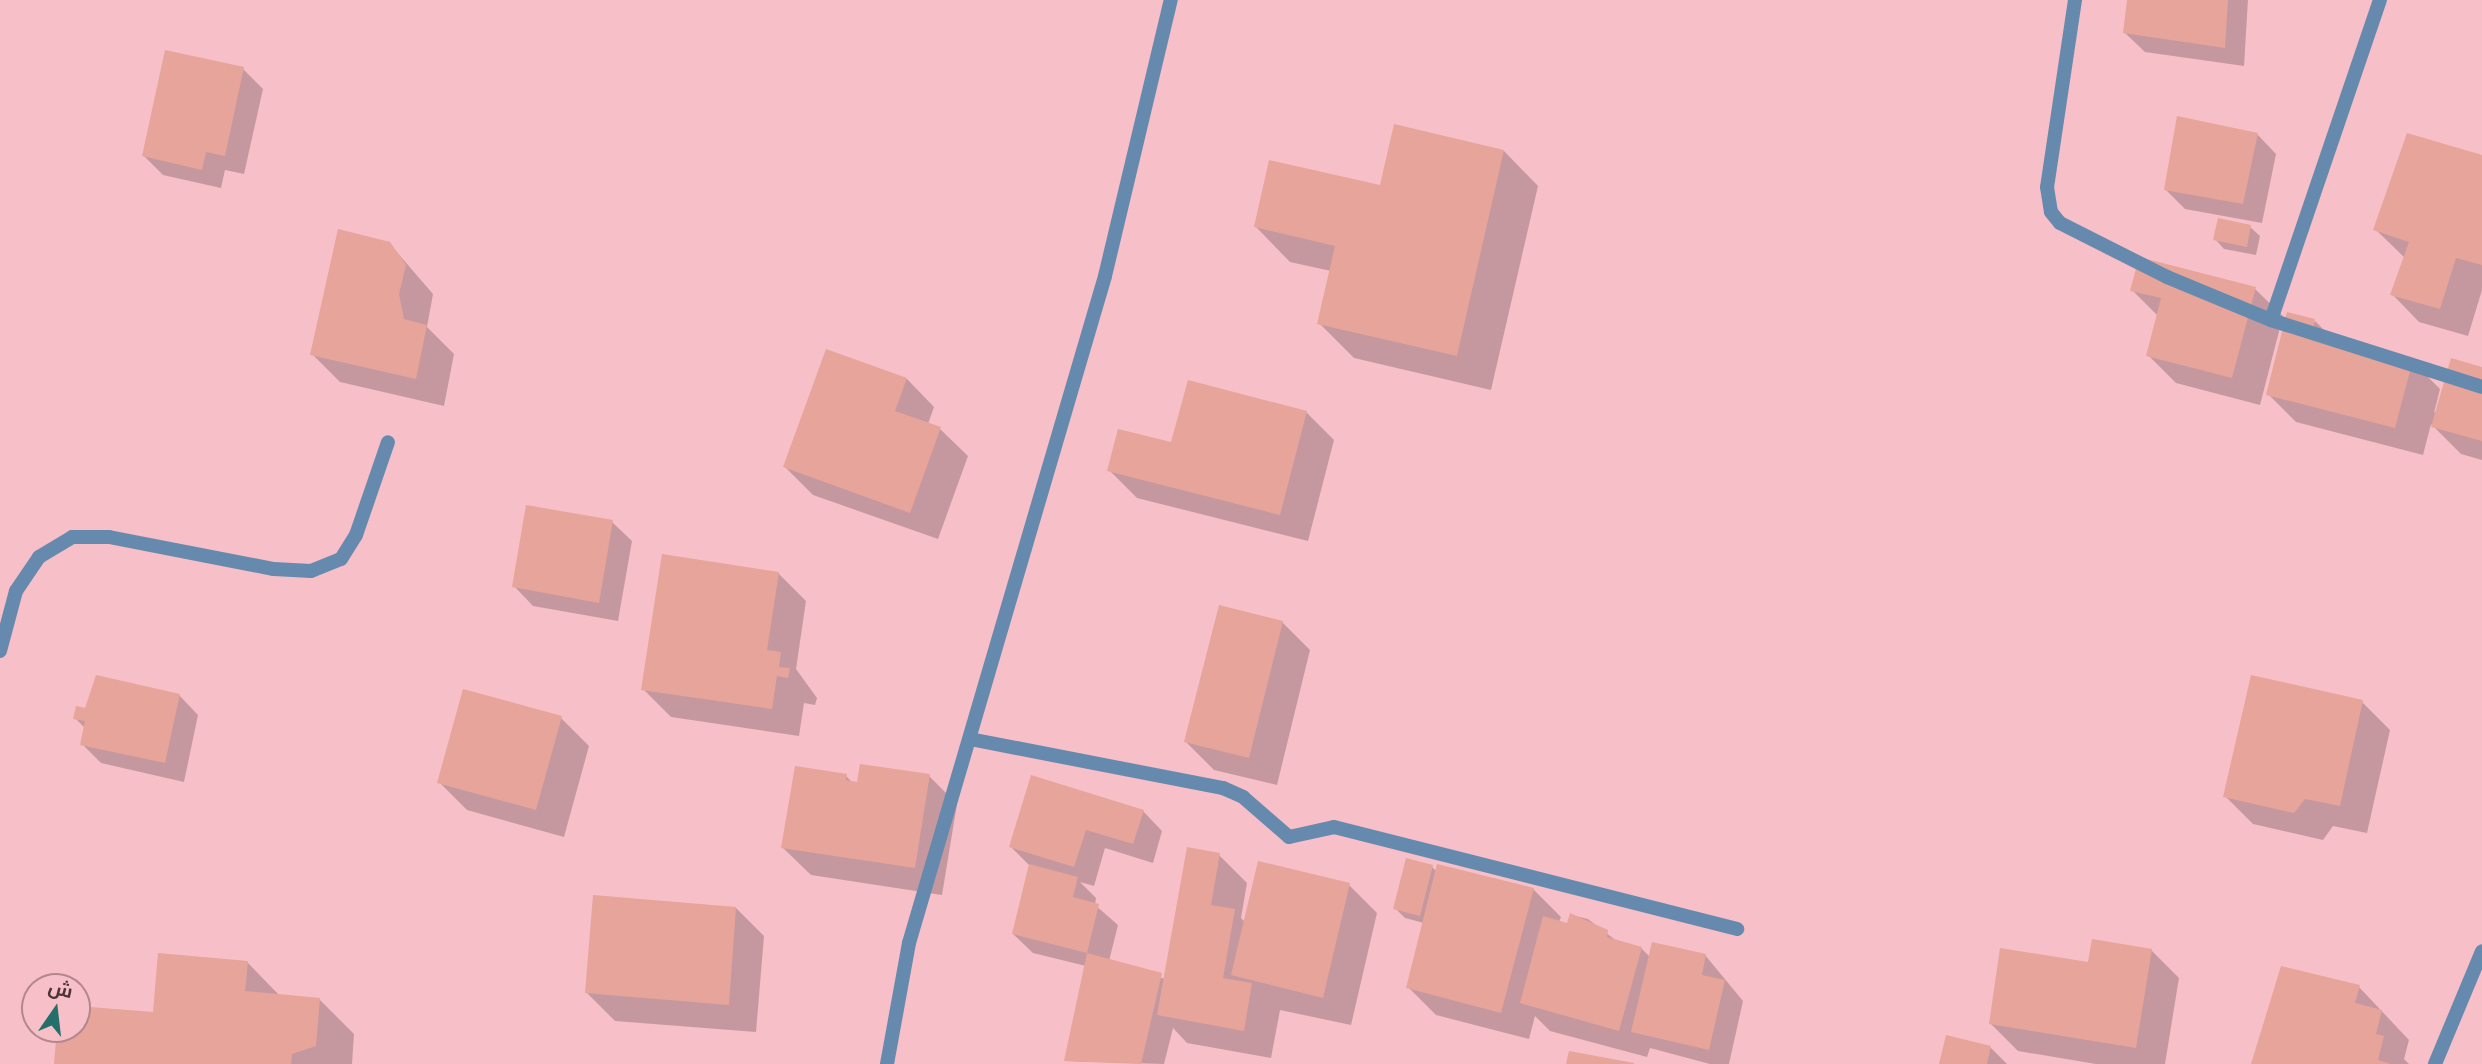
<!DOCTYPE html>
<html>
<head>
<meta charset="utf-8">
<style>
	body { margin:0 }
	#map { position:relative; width:2482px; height:1064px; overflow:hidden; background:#f7bfc7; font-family:Arial,Cairo,sans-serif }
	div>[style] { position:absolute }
	.shadow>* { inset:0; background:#0003 }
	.building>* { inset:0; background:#e6a49a }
	.minor>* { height:14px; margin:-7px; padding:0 7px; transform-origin:7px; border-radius:7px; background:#668aae }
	span { translate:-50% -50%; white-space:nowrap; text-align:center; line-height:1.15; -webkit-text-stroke:5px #f7bfc7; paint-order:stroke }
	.north { position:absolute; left:21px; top:973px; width:70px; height:70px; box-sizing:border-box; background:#f7bfc7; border:2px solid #b3878d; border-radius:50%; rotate:14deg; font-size:19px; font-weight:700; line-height:28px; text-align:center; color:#4e3337 }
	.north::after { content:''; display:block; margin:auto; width:24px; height:32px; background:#256f6b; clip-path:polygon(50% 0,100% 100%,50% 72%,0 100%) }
</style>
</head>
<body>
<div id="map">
	<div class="shadow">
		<div style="clip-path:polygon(2129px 0,2248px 0,2244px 66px,2145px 52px,2125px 33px)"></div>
		<div style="clip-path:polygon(243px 69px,263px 89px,244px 174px,225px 170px,221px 188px,163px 175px,144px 156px)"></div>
		<div style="clip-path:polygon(2257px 134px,2276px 154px,2262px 223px,2185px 209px,2166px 190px)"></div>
		<div style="clip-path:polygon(1504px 151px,1538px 186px,1491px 390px,1354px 358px,1319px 323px,1331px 271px,1290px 262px,1256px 227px)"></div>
		<div style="clip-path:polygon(2482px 157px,2482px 290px,2468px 336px,2419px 322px,2392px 294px,2405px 258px,2375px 229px)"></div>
		<div style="clip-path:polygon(2250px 227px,2260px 236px,2256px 255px,2224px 249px,2215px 239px)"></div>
		<div style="clip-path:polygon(389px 243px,433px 294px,427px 327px,454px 354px,444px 406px,340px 382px,312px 354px)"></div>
		<div style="clip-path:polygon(2255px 289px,2283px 316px,2260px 405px,2176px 383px,2148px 355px,2158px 316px,2132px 290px)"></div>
		<div style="clip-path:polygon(2315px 321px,2335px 341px,2412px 361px,2440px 389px,2434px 413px,2482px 368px,2482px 460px,2461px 454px,2431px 424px,2423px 455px,2296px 422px,2268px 394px)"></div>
		<div style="clip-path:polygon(907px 379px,934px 407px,928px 424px,940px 429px,968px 456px,938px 539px,813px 495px,785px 467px)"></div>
		<div style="clip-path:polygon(1306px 412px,1334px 440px,1308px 541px,1137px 498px,1109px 470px,1173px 444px)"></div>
		<div style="clip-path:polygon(612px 522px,632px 541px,618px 621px,533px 606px,514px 586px)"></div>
		<div style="clip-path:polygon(778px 573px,806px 601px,796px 669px,817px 698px,815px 705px,804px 703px,799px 736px,671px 717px,643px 689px)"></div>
		<div style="clip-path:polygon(1282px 622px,1310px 650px,1277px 785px,1214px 770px,1186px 742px)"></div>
		<div style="clip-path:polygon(179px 695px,198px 715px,184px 782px,101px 763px,82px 744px,85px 728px,75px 718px,86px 710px)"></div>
		<div style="clip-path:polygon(2362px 702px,2390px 730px,2367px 833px,2333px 826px,2323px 840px,2253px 824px,2225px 796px)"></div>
		<div style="clip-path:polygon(561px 718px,589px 746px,564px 837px,467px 810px,439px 782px)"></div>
		<div style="clip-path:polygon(846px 776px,853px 783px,929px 776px,957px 804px,942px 895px,811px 875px,783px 848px)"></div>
		<div style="clip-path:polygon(1143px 811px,1162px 831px,1153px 863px,1105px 848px,1094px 886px,1080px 882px,1096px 898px,1095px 905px,1118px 925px,1109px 961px,1165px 979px,1219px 855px,1247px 883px,1241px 918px,1245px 922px,1349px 885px,1377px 913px,1351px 1025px,1280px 1010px,1271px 1058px,1187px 1043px,1173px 1028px,1164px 1064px,1066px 1061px,1086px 966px,1033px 953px,1013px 934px,1030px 866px,1011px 847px)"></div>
		<div style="clip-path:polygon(1432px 867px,1437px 872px,1533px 889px,1561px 917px,1559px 922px,1568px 925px,1571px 915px,1588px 919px,1618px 942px,1641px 948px,1650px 957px,1705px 955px,1743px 1001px,1729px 1064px,1710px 1064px,1650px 1048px,1647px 1057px,1550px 1031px,1535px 1016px,1529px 1039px,1436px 1015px,1408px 987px,1424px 923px,1405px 918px,1395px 908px)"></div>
		<div style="clip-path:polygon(736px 908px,764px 936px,756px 1032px,615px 1021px,587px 993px)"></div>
		<div style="clip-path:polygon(2151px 950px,2179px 978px,2165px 1064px,2096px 1064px,2018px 1051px,1990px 1023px,2089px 964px)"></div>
		<div style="clip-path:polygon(247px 962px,280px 996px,320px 1000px,354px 1034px,352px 1064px,56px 1064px,59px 1029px,77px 1029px,77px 1007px,154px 1014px)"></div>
		<div style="clip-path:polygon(2359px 987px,2409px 1040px,2404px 1059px,2409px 1064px,2253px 1064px)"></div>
		<div style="clip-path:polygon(1991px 1048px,2007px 1064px,1941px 1064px)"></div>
	</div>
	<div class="building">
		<div style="clip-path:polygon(2127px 0,2228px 0,2225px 48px,2123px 33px)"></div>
		<div style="clip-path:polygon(165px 50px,244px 67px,225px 156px,206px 152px,202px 170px,142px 156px)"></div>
		<div style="clip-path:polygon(2177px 116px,2258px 133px,2243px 204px,2164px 190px)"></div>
		<div style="clip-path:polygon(1394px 124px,1504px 150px,1457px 356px,1317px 324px,1335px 246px,1254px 227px,1269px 160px,1380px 185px)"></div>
		<div style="clip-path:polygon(2407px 133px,2482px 155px,2482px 265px,2456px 258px,2440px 309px,2390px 295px,2409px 242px,2373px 230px)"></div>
		<div style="clip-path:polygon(2218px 218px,2251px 225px,2247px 247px,2213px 240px)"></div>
		<div style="clip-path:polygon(338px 229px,390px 242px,406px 265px,399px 294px,404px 319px,427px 325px,416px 379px,310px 355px)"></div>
		<div style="clip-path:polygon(2139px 257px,2256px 287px,2232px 378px,2146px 356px,2161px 298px,2130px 291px)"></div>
		<div style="clip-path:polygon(2287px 312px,2315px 319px,2312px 334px,2413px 360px,2395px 428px,2266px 395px)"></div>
		<div style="clip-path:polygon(826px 349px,907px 378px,895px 411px,941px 427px,910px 513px,783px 467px)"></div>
		<div style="clip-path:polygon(2451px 358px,2482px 367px,2482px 441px,2431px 427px)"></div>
		<div style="clip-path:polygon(1188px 380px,1307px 411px,1280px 515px,1107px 471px,1118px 429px,1171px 442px)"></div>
		<div style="clip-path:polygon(526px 505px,613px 520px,599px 603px,512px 587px)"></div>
		<div style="clip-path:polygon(662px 554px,779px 572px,767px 650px,781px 652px,779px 667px,790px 668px,788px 678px,777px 676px,772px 709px,641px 690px)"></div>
		<div style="clip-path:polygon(1219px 605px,1283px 621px,1249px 758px,1184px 742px)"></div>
		<div style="clip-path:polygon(96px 675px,180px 694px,165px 763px,80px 745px,85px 721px,73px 719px,76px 706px,85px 708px)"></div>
		<div style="clip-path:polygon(2251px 675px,2363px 700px,2340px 806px,2305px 799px,2294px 813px,2223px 797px)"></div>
		<div style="clip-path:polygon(463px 689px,562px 716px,536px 810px,437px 783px)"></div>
		<div style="clip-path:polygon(860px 764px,930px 774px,915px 868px,781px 848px,795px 766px,847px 774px,846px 780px,857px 782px)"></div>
		<div style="clip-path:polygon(1031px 775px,1144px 810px,1133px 844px,1086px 830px,1074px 867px,1009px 847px)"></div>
		<div style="clip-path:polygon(1187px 847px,1220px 853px,1211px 905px,1235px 909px,1223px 978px,1252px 983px,1244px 1031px,1157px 1015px)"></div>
		<div style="clip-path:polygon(1406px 858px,1433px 865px,1420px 916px,1393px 909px)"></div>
		<div style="clip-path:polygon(1258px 861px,1350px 883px,1323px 998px,1231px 975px)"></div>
		<div style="clip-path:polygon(1029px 864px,1078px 877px,1073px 897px,1099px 904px,1087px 953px,1012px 934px)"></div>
		<div style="clip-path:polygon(1437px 864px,1534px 888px,1501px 1013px,1406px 988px)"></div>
		<div style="clip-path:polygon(593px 895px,736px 907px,729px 1005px,585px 993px)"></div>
		<div style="clip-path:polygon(1570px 913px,1608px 930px,1607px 937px,1642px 947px,1619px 1031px,1520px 1003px,1543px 916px,1567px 923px)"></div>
		<div style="clip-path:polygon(2092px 939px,2152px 949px,2136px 1048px,1989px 1024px,2000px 948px,2088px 962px)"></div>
		<div style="clip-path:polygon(1652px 942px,1706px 954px,1702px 975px,1725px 980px,1709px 1050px,1631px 1032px)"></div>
		<div style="clip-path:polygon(158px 953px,248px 961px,245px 991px,320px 998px,316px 1046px,292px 1054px,291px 1064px,54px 1064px,57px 1029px,77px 1029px,77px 1006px,153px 1012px)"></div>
		<div style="clip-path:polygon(1087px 953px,1162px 973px,1141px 1064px,1064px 1061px)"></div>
		<div style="clip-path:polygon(2281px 966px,2360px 985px,2355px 1003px,2382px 1010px,2376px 1034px,2384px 1036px,2378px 1060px,2391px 1064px,2251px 1064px)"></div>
		<div style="clip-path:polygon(1946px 1035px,1991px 1046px,1987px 1064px,1939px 1064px)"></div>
		<div style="clip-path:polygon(1569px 1051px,1634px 1063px,1634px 1064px,1566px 1064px)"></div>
	</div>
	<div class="minor">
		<div style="left:2075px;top:0;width:189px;rotate:98.5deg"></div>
		<div style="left:2047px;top:187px;width:25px;rotate:81deg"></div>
		<div style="left:2051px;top:212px;width:14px;rotate:51deg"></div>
		<div style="left:2060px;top:223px;width:120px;rotate:26.8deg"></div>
		<div style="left:2167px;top:277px;width:113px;rotate:22.5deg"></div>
		<div style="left:2271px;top:320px;width:221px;rotate:17.6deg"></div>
		<div style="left:2271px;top:320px;width:338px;rotate:-71.2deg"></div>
		<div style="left:0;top:651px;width:62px;rotate:-75.1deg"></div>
		<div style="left:16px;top:591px;width:41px;rotate:-55.9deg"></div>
		<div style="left:39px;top:557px;width:39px;rotate:-31deg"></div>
		<div style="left:72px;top:537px;width:37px"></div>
		<div style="left:109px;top:537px;width:168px;rotate:11deg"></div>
		<div style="left:274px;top:569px;width:37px;rotate:3deg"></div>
		<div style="left:311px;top:571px;width:32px;rotate:-22deg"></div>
		<div style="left:341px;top:559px;width:28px;rotate:-58deg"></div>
		<div style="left:356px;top:535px;width:98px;rotate:-71deg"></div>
		<div style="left:970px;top:739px;width:258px;rotate:11deg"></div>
		<div style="left:1223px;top:788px;width:22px;rotate:24deg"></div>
		<div style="left:1243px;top:797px;width:61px;rotate:41deg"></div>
		<div style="left:1289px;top:837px;width:46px;rotate:-12.5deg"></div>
		<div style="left:1334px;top:827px;width:416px;rotate:14.2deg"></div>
		<div style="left:887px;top:1064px;width:123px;rotate:-79.7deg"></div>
		<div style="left:909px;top:943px;width:695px;rotate:-73.62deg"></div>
		<div style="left:1105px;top:276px;width:284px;rotate:-76.6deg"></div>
		<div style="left:2435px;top:1064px;width:122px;rotate:-67.4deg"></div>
	</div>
	<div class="north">ش</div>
</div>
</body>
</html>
